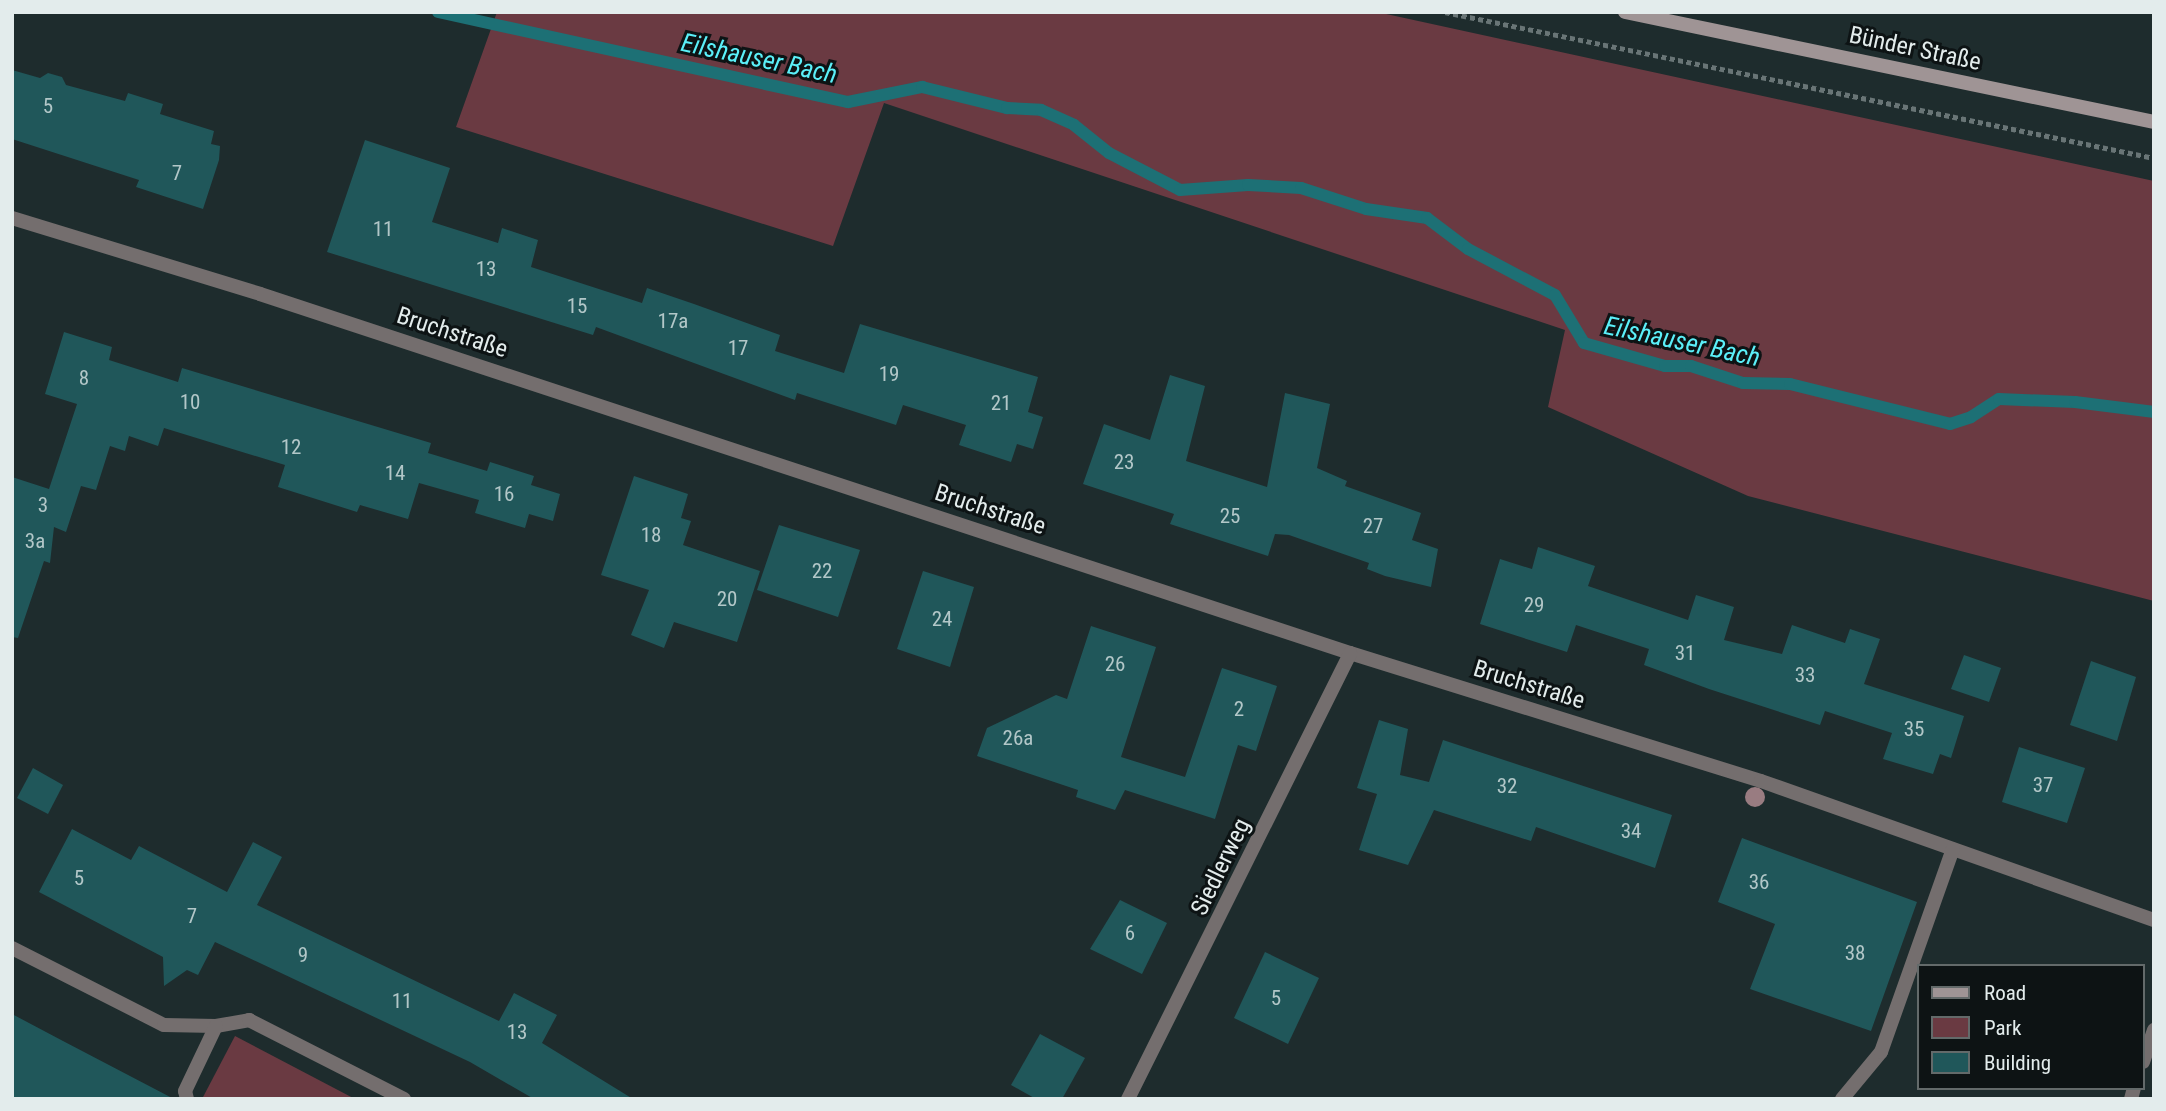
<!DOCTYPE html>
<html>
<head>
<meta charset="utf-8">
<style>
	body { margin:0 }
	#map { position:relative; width:2166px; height:1111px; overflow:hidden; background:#1e2c2d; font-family:"Roboto Condensed",sans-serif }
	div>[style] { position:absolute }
	.green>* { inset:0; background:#6a3a42 }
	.stream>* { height:12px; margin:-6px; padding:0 6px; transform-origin:6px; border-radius:6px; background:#1d7075 }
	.building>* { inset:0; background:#20575a }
	.path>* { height:4.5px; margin-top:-2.25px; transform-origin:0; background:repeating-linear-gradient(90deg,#697576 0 5px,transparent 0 8.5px) }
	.minor>* { height:14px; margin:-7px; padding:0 7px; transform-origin:7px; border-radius:7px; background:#746e6e }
	.secondary>* { height:14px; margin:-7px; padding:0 7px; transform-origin:7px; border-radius:7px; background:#9f9495 }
	.trees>* { width:20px; height:20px; margin:-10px; border-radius:50%; background:#997c81 }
	span { translate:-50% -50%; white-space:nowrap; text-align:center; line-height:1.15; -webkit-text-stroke:6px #0d1314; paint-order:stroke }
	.number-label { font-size:21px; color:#b2c7c8 }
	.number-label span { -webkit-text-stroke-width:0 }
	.street-label { font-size:24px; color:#e3ecec }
	.water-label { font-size:26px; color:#5bf0f9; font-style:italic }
	.frame { position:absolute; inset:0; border:14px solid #e3ecec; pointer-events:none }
	.legend { position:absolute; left:1917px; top:964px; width:228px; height:126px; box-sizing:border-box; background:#0d1314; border:2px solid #636a6a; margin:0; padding:9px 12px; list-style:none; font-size:21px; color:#e3ecec }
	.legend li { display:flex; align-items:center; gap:14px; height:35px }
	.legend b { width:35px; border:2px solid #636a6a }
</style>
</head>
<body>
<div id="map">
	<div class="green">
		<div style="clip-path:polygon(497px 12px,1377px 12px,2154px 181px,2154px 601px,1748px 496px,1548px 407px,1565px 330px,884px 103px,833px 246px,456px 127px)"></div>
		<div style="clip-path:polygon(235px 1036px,355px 1099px,202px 1099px)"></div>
	</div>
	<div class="stream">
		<div style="left:438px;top:12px;width:420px;rotate:12.4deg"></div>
		<div style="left:848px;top:102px;width:76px;rotate:-11.5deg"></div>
		<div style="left:922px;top:87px;width:88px;rotate:13.9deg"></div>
		<div style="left:1007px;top:108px;width:34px;rotate:3deg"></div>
		<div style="left:1041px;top:110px;width:36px;rotate:24deg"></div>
		<div style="left:1074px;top:125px;width:45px;rotate:38.7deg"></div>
		<div style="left:1109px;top:153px;width:80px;rotate:27.5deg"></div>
		<div style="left:1180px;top:190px;width:68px;rotate:-4.2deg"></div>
		<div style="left:1248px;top:185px;width:53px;rotate:3.2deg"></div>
		<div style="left:1301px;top:188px;width:68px;rotate:17.9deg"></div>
		<div style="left:1366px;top:209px;width:62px;rotate:8.4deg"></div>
		<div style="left:1427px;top:218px;width:51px;rotate:37.1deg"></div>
		<div style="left:1468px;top:249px;width:98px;rotate:27.9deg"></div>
		<div style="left:1555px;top:295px;width:56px;rotate:58.9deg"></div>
		<div style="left:1584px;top:343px;width:84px;rotate:15.9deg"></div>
		<div style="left:1665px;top:366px;width:26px"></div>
		<div style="left:1691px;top:366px;width:55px;rotate:18.1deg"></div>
		<div style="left:1743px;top:383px;width:47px;rotate:1.2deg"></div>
		<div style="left:1790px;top:384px;width:165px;rotate:14deg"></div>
		<div style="left:1950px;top:424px;width:22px;rotate:-18deg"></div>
		<div style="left:1971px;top:417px;width:33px;rotate:-33deg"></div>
		<div style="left:1999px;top:399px;width:76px;rotate:2.3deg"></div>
		<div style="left:2075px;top:402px;width:80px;rotate:7.2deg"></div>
	</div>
	<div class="building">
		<div style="clip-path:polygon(12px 70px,40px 78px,48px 73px,62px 77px,66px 85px,125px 101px,128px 93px,163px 104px,160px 114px,214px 131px,211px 144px,220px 146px,219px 160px,203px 209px,136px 187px,139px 180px,12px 139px)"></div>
		<div style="clip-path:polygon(365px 140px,450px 168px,432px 222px,498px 243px,502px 228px,538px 240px,531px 267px,642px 303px,647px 288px,694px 304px,780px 335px,775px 351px,844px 373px,860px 324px,1038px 377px,1028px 412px,1043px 417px,1033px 449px,1017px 444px,1011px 462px,959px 445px,966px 425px,903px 405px,896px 425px,797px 393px,795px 400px,596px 327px,593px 335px,327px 252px)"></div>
		<div style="clip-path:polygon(64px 332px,112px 347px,109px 360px,178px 382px,182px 368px,431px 443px,428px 453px,487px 471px,490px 462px,534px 476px,531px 485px,560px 494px,553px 521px,529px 514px,525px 528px,475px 513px,479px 500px,419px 483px,408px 519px,360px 505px,357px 512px,278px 487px,285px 465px,164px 428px,158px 446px,129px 436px,125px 451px,110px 446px,96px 490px,81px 486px,66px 532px,54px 527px,50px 563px,44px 561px,18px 638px,12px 637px,12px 477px,49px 489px,77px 404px,45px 394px)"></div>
		<div style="clip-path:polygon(1170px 375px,1205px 386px,1186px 461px,1267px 487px,1285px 393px,1330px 404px,1317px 468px,1347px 481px,1345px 486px,1421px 513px,1412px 540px,1438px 549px,1431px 587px,1385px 576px,1367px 569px,1369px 563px,1289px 535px,1275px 534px,1268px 556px,1170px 524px,1174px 514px,1083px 484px,1104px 424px,1150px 440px)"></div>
		<div style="clip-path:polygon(634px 476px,688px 494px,681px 518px,691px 521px,683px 545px,760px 571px,737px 642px,674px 622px,664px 648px,631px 635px,649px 590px,601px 575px)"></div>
		<div style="clip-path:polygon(779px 525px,860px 550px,838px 617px,757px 590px)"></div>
		<div style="clip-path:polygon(1538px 547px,1595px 566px,1588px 586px,1688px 620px,1696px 595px,1734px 607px,1724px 640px,1782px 654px,1792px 625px,1845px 643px,1850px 629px,1880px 639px,1864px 684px,1964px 716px,1951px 758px,1940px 754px,1933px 774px,1883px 759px,1892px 733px,1825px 711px,1820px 725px,1709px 689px,1644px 665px,1649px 649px,1576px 625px,1567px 652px,1480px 624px,1500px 559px,1532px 569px)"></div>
		<div style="clip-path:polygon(923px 571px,974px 587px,950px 667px,897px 649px)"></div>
		<div style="clip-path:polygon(1091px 626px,1156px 647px,1121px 757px,1185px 777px,1222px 668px,1277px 686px,1256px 751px,1238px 745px,1215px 819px,1125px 790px,1115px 810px,1076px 797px,1078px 790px,977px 756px,987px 728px,1056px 695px,1067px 699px)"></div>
		<div style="clip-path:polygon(1964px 655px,2001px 668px,1989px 702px,1951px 689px)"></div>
		<div style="clip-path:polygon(2091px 661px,2136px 677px,2117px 741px,2070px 725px)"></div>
		<div style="clip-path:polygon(1379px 720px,1408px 729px,1400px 775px,1429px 782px,1443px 740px,1672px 815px,1655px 868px,1536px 827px,1531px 841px,1434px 810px,1408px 865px,1359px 850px,1377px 794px,1357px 788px)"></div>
		<div style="clip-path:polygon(2019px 747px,2085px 768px,2067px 823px,2002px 802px)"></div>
		<div style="clip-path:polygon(33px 768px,63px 785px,48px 814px,17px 798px)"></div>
		<div style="clip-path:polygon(72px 829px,131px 860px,139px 846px,227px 892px,253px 842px,282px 857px,257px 905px,499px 1021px,514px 993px,557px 1015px,542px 1043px,633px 1099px,534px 1099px,470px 1062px,215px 942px,198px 975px,187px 970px,164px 986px,163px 957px,39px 892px)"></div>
		<div style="clip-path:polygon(1742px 838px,1917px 902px,1871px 1031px,1750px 989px,1775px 924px,1718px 902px)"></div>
		<div style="clip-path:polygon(1120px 900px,1167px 923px,1142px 974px,1090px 949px)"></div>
		<div style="clip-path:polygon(1265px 952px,1319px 978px,1288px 1044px,1234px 1018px)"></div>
		<div style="clip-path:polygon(12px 1014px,63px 1041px,174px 1099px,12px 1099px)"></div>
		<div style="clip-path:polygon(1040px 1034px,1085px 1058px,1062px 1099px,1036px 1099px,1011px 1085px)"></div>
	</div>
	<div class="path">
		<div style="left:1445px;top:12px;width:724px;rotate:11.64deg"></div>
	</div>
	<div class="minor">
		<div style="left:12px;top:218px;width:259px;rotate:17deg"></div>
		<div style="left:260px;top:294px;width:1148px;rotate:18.23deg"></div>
		<div style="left:1350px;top:653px;width:430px;rotate:17.3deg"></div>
		<div style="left:1761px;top:781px;width:417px;rotate:19.5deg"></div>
		<div style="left:12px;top:948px;width:170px;rotate:26.9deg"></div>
		<div style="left:164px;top:1025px;width:52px;rotate:1.1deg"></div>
		<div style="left:216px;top:1026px;width:34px;rotate:-10deg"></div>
		<div style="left:249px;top:1020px;width:174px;rotate:27deg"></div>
		<div style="left:2143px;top:1062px;width:34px;rotate:-71deg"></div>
		<div style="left:187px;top:1099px;width:8px;rotate:-104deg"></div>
		<div style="left:185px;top:1091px;width:72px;rotate:-64.5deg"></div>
		<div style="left:1128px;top:1099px;width:498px;rotate:-63.5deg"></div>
		<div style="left:1842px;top:1099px;width:61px;rotate:-50.3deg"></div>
		<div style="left:1881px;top:1052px;width:215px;rotate:-70.5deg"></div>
		<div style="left:2131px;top:1099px;width:11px;rotate:-75deg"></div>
	</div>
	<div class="secondary">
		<div style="left:1625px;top:12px;width:540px;rotate:11.75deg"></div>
	</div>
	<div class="trees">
		<div style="left:1755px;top:797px"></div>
	</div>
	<div class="number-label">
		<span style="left:48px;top:106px">5</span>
		<span style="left:177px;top:173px">7</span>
		<span style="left:383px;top:229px">11</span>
		<span style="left:486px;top:269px">13</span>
		<span style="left:577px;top:306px">15</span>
		<span style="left:673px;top:321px">17a</span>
		<span style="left:738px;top:348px">17</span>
		<span style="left:889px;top:374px">19</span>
		<span style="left:84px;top:378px">8</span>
		<span style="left:190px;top:402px">10</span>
		<span style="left:1001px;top:403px">21</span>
		<span style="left:291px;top:447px">12</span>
		<span style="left:1124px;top:462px">23</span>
		<span style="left:395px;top:473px">14</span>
		<span style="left:504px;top:494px">16</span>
		<span style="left:43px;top:505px">3</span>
		<span style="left:1230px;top:516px">25</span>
		<span style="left:1373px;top:526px">27</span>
		<span style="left:651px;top:535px">18</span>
		<span style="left:35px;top:541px">3a</span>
		<span style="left:822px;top:571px">22</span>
		<span style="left:727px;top:599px">20</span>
		<span style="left:1534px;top:605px">29</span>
		<span style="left:942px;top:619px">24</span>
		<span style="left:1685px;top:653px">31</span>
		<span style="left:1115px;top:664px">26</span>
		<span style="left:1805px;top:675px">33</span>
		<span style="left:1239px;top:709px">2</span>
		<span style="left:1914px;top:729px">35</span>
		<span style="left:1018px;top:738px">26a</span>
		<span style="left:2043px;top:785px">37</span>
		<span style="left:1507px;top:786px">32</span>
		<span style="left:1631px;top:831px">34</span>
		<span style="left:79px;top:878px">5</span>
		<span style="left:1759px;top:882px">36</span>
		<span style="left:192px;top:916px">7</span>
		<span style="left:1130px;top:933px">6</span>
		<span style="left:1855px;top:953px">38</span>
		<span style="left:303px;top:955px">9</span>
		<span style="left:1276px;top:998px">5</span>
		<span style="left:402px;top:1001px">11</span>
		<span style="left:517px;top:1032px">13</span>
	</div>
	<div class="street-label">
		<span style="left:1915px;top:49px;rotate:12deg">Bünder Straße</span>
		<span style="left:452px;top:333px;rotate:18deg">Bruchstraße</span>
		<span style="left:990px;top:510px;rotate:18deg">Bruchstraße</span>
		<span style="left:1529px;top:685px;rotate:17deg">Bruchstraße</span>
		<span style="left:1221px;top:867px;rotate:-64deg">Siedlerweg</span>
	</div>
	<div class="water-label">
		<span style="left:759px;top:59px;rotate:12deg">Eilshauser Bach</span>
		<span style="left:1682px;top:342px;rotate:12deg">Eilshauser Bach</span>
	</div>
	<div class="frame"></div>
	<ul class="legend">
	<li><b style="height:9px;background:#9f9495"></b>Road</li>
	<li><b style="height:19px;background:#6a3a42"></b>Park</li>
	<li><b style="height:19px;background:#20575a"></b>Building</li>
	</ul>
</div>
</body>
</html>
